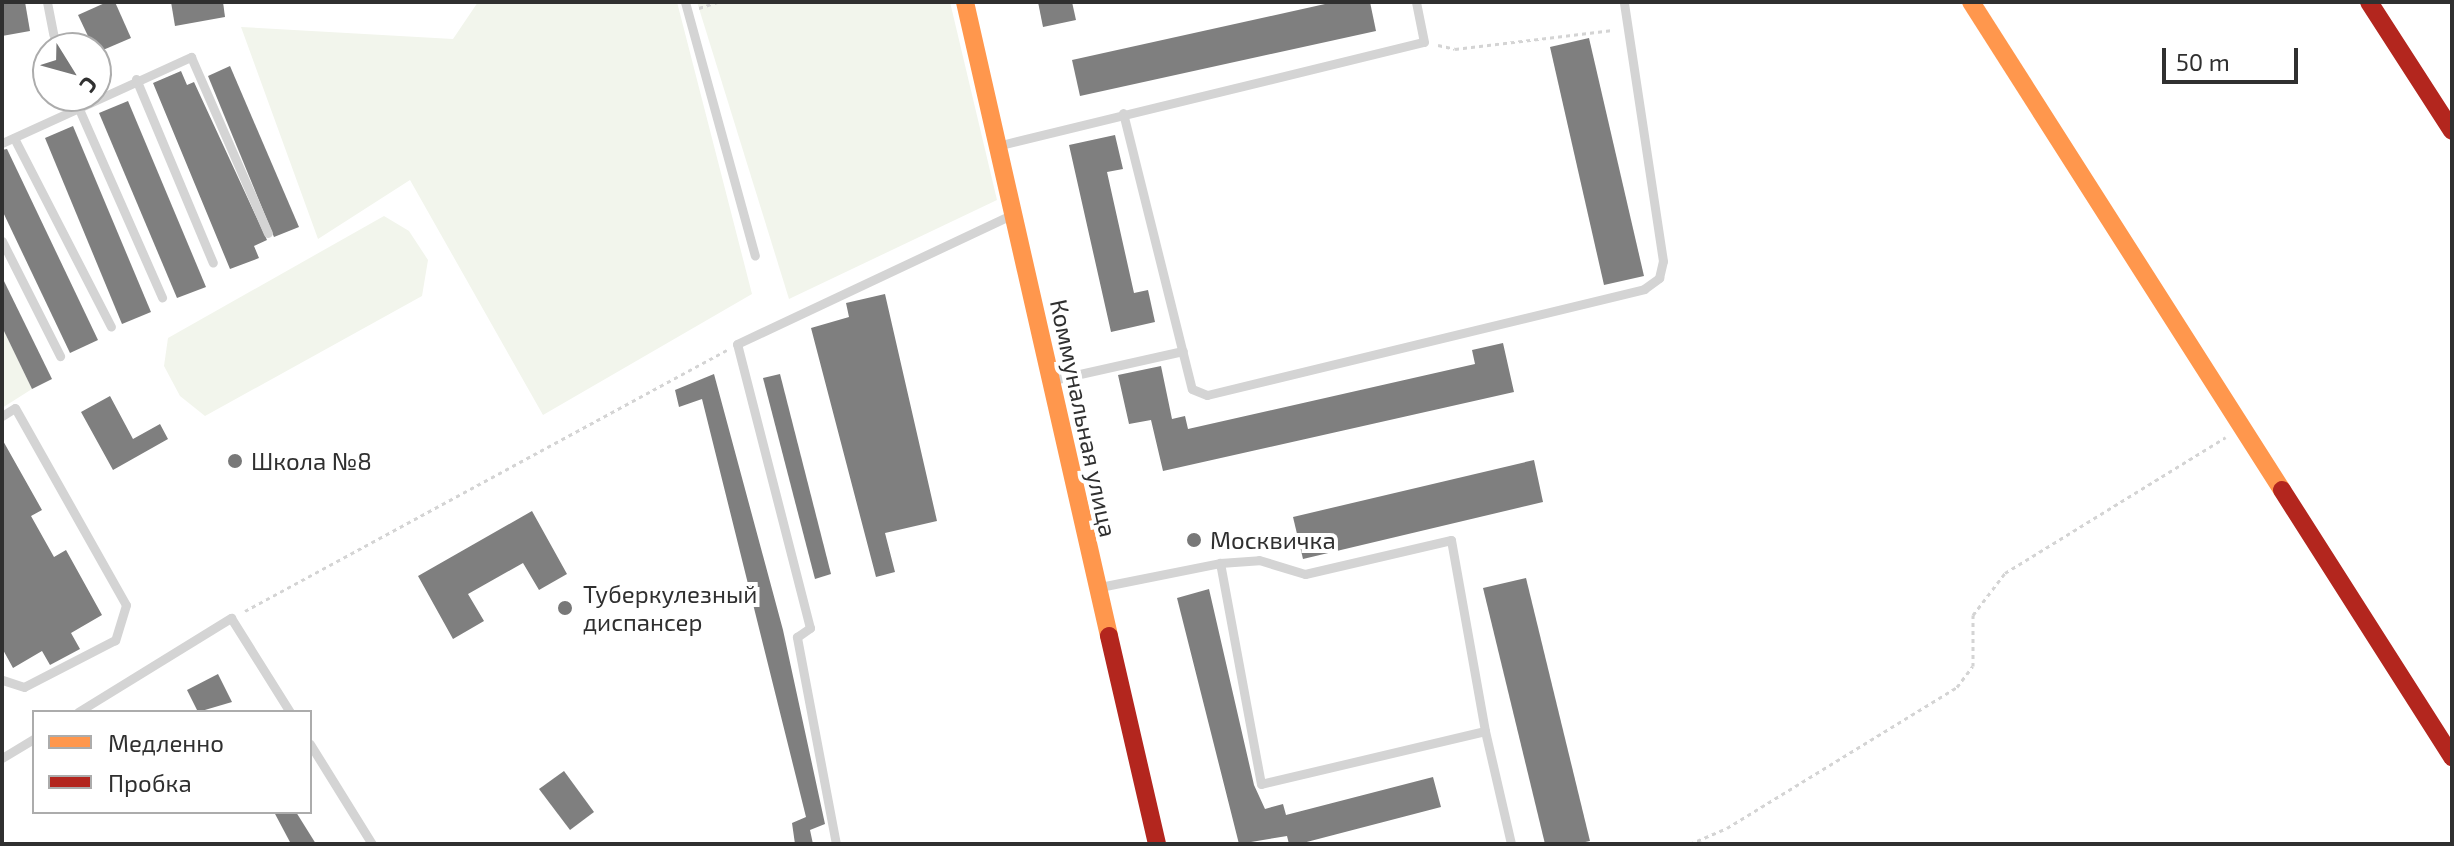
<!DOCTYPE html>
<html>
<head>
<meta charset="utf-8">
<style>
	body { margin:0 }
	#map { position:relative; width:2454px; height:846px; overflow:hidden; background:#fff; font-family:"Exo 2",sans-serif }
	div>[style] { position:absolute }
	.green>* { inset:0; background:#f2f5ec }
	.building>* { inset:0; background:#7f7f7f }
	.path>* { height:3px; margin-top:-1.5px; transform-origin:0; background:repeating-linear-gradient(90deg,#d4d4d4 0 4px,transparent 0 8px) }
	.lane>* { height:9px; margin:-4.5px; padding:0 4.5px; transform-origin:4.5px; border-radius:4.5px; background:#d4d4d4 }
	.slow>* { height:18px; margin:-9px; padding:0 9px; transform-origin:9px; border-radius:9px; background:#ff974d }
	.jam>* { height:18px; margin:-9px; padding:0 9px; transform-origin:9px; border-radius:9px; background:#b3261e }
	.dots>* { width:22px; height:22px; translate:-50% -50%; box-sizing:border-box; border:4px solid #fff; border-radius:50% }
	span { translate:-50% -50%; white-space:nowrap; text-align:center; line-height:1.15; -webkit-text-stroke:8px #fff; paint-order:stroke }
	.street-label { font-size:24px; color:#303030 }
	.poi-label { font-size:24px; color:#303030 }
	.left { translate:0 -50%; text-align:left }
	.frame { position:absolute; inset:0; border:4px solid #303030; pointer-events:none }
	.legend { position:absolute; left:32px; top:710px; width:280px; height:104px; box-sizing:border-box; background:#fff; border:2px solid #acacac; margin:0; padding:10px 14px; list-style:none; font-size:24px; color:#303030 }
	.legend li { display:flex; align-items:center; gap:16px; height:40px }
	.legend b { width:40px; border:2px solid #acacac }
	.north { position:absolute; left:32px; top:32px; width:80px; height:80px; box-sizing:border-box; background:#fff; border:2px solid #acacac; border-radius:50%; rotate:127deg; font-size:22px; font-weight:700; line-height:32px; text-align:center; color:#303030 }
	.north::after { content:''; display:block; margin:auto; width:28px; height:36px; background:#787878; clip-path:polygon(50% 0,100% 100%,50% 72%,0 100%) }
	.scale { position:absolute; left:2162px; top:48px; width:136px; height:36px; box-sizing:border-box; border:4px solid #303030; border-top:0; padding-left:10px; font-size:24px; line-height:28px; white-space:nowrap; color:#303030; -webkit-text-stroke:6px #fff; paint-order:stroke }
</style>
</head>
<body>
<div id="map">
	<div class="green">
		<div style="clip-path:polygon(478px 2px,677px 2px,752px 294px,543px 415px,410px 180px,318px 239px,241px 27px,453px 39px)"></div>
		<div style="clip-path:polygon(697px 2px,950px 2px,997px 200px,789px 299px)"></div>
		<div style="clip-path:polygon(384px 216px,409px 231px,428px 260px,422px 296px,205px 416px,180px 396px,164px 366px,168px 338px)"></div>
		<div style="clip-path:polygon(2px 327px,32px 389px,2px 408px)"></div>
	</div>
	<div class="building">
		<div style="clip-path:polygon(2px 2px,25px 2px,30px 31px,2px 36px)"></div>
		<div style="clip-path:polygon(107px 2px,115px 2px,131px 38px,96px 53px,78px 15px)"></div>
		<div style="clip-path:polygon(171px 2px,223px 2px,225px 17px,175px 26px)"></div>
		<div style="clip-path:polygon(1038px 2px,1072px 2px,1076px 20px,1043px 27px)"></div>
		<div style="clip-path:polygon(1334px 2px,1370px 2px,1376px 31px,1080px 96px,1072px 60px)"></div>
		<div style="clip-path:polygon(1589px 38px,1644px 276px,1604px 285px,1550px 47px)"></div>
		<div style="clip-path:polygon(230px 66px,299px 227px,274px 237px,208px 76px)"></div>
		<div style="clip-path:polygon(181px 71px,187px 85px,194px 82px,267px 240px,254px 246px,259px 258px,230px 269px,153px 83px)"></div>
		<div style="clip-path:polygon(128px 101px,206px 287px,177px 298px,99px 113px)"></div>
		<div style="clip-path:polygon(73px 126px,151px 312px,122px 324px,45px 138px)"></div>
		<div style="clip-path:polygon(1115px 135px,1123px 169px,1107px 172px,1134px 293px,1148px 290px,1155px 322px,1111px 332px,1069px 145px)"></div>
		<div style="clip-path:polygon(7px 149px,98px 340px,70px 353px,2px 210px,2px 150px)"></div>
		<div style="clip-path:polygon(2px 277px,52px 379px,32px 389px,2px 327px)"></div>
		<div style="clip-path:polygon(885px 294px,937px 521px,885px 533px,895px 572px,876px 577px,811px 328px,849px 317px,846px 303px)"></div>
		<div style="clip-path:polygon(1503px 343px,1514px 392px,1163px 471px,1151px 420px,1129px 424px,1118px 375px,1161px 366px,1172px 419px,1185px 416px,1188px 429px,1475px 364px,1472px 350px)"></div>
		<div style="clip-path:polygon(714px 374px,783px 630px,825px 824px,810px 830px,813px 844px,795px 844px,792px 823px,806px 817px,702px 399px,679px 407px,675px 390px)"></div>
		<div style="clip-path:polygon(780px 374px,831px 574px,815px 579px,763px 378px)"></div>
		<div style="clip-path:polygon(110px 396px,133px 439px,160px 424px,168px 439px,113px 470px,81px 412px)"></div>
		<div style="clip-path:polygon(2px 439px,42px 510px,31px 516px,54px 557px,66px 550px,102px 615px,71px 633px,80px 649px,50px 665px,42px 651px,13px 668px,2px 648px)"></div>
		<div style="clip-path:polygon(1534px 460px,1543px 502px,1303px 559px,1293px 517px)"></div>
		<div style="clip-path:polygon(532px 511px,567px 574px,539px 590px,523px 563px,468px 594px,484px 621px,453px 639px,418px 576px)"></div>
		<div style="clip-path:polygon(1526px 578px,1590px 841px,1576px 844px,1545px 844px,1483px 588px)"></div>
		<div style="clip-path:polygon(1209px 589px,1254px 785px,1265px 809px,1283px 804px,1286px 815px,1433px 777px,1441px 807px,1299px 844px,1289px 844px,1287px 836px,1239px 844px,1177px 598px)"></div>
		<div style="clip-path:polygon(218px 674px,232px 702px,198px 712px,187px 690px)"></div>
		<div style="clip-path:polygon(564px 771px,594px 812px,570px 830px,539px 789px)"></div>
		<div style="clip-path:polygon(274px 812px,296px 812px,316px 844px,291px 844px)"></div>
	</div>
	<div class="path">
		<div style="left:699px;top:8px;width:20px;rotate:-18deg"></div>
		<div style="left:1438px;top:45px;width:17px;rotate:13deg"></div>
		<div style="left:1455px;top:49px;width:159px;rotate:-6.9deg"></div>
		<div style="left:245px;top:611px;width:548px;rotate:-28.44deg"></div>
		<div style="left:1690px;top:844px;width:40px;rotate:-23.4deg"></div>
		<div style="left:1727px;top:828px;width:270px;rotate:-31.5deg"></div>
		<div style="left:1957px;top:687px;width:26px;rotate:-53deg"></div>
		<div style="left:1973px;top:666px;width:51px;rotate:-90deg"></div>
		<div style="left:1973px;top:615px;width:53px;rotate:-52.7deg"></div>
		<div style="left:2005px;top:573px;width:259px;rotate:-31.6deg"></div>
	</div>
	<div class="lane">
		<div style="left:47px;top:2px;width:33px;rotate:79deg"></div>
		<div style="left:685px;top:2px;width:263px;rotate:74.6deg"></div>
		<div style="left:136px;top:79px;width:199px;rotate:67.3deg"></div>
		<div style="left:79px;top:109px;width:206px;rotate:66.2deg"></div>
		<div style="left:1123px;top:113px;width:284px;rotate:76deg"></div>
		<div style="left:1192px;top:389px;width:16px;rotate:22deg"></div>
		<div style="left:1207px;top:395px;width:450px;rotate:-13.6deg"></div>
		<div style="left:1644px;top:289px;width:19px;rotate:-36deg"></div>
		<div style="left:1659px;top:278px;width:17px;rotate:-77deg"></div>
		<div style="left:1663px;top:261px;width:262px;rotate:-98.6deg"></div>
		<div style="left:14px;top:138px;width:212px;rotate:62.8deg"></div>
		<div style="left:2px;top:143px;width:208px;rotate:-24.5deg"></div>
		<div style="left:191px;top:57px;width:192px;rotate:66.4deg"></div>
		<div style="left:1001px;top:145px;width:435px;rotate:-13.7deg"></div>
		<div style="left:1424px;top:42px;width:41px;rotate:-101.3deg"></div>
		<div style="left:2px;top:241px;width:129px;rotate:63.2deg"></div>
		<div style="left:1053px;top:380px;width:133px;rotate:-12.6deg"></div>
		<div style="left:2px;top:416px;width:15px;rotate:-32deg"></div>
		<div style="left:15px;top:408px;width:226px;rotate:60.6deg"></div>
		<div style="left:126px;top:605px;width:37px;rotate:107deg"></div>
		<div style="left:115px;top:640px;width:102px;rotate:152.7deg"></div>
		<div style="left:24px;top:687px;width:23px;rotate:-162deg"></div>
		<div style="left:1100px;top:587px;width:122px;rotate:-11.3deg"></div>
		<div style="left:1220px;top:563px;width:39px;rotate:-4deg"></div>
		<div style="left:1259px;top:560px;width:48px;rotate:16.9deg"></div>
		<div style="left:1305px;top:574px;width:150px;rotate:-13.1deg"></div>
		<div style="left:1451px;top:540px;width:194px;rotate:79.9deg"></div>
		<div style="left:1485px;top:731px;width:230px;rotate:166.7deg"></div>
		<div style="left:1261px;top:784px;width:225px;rotate:-100.5deg"></div>
		<div style="left:78px;top:712px;width:180px;rotate:-31.6deg"></div>
		<div style="left:231px;top:618px;width:111px;rotate:57.9deg"></div>
		<div style="left:1485px;top:731px;width:116px;rotate:77deg"></div>
		<div style="left:310px;top:744px;width:118px;rotate:58.2deg"></div>
		<div style="left:2px;top:758px;width:37px;rotate:-31deg"></div>
		<div style="left:836px;top:844px;width:211px;rotate:-100.7deg"></div>
		<div style="left:797px;top:637px;width:16px;rotate:-35deg"></div>
		<div style="left:810px;top:628px;width:293px;rotate:-104.4deg"></div>
		<div style="left:737px;top:344px;width:305px;rotate:-25.2deg"></div>
	</div>
	<div class="slow">
		<div style="left:965px;top:2px;width:650px;rotate:77.2deg"></div>
		<div style="left:1971px;top:2px;width:579px;rotate:57.49deg"></div>
	</div>
	<div class="jam">
		<div style="left:2369px;top:2px;width:153px;rotate:57.2deg"></div>
		<div style="left:2282px;top:490px;width:317px;rotate:57.5deg"></div>
		<div style="left:1109px;top:636px;width:213px;rotate:77deg"></div>
	</div>
	<div class="dots">
		<div style="left:235px;top:461px;background:#787878"></div>
		<div style="left:1194px;top:540px;background:#787878"></div>
		<div style="left:565px;top:608px;background:#787878"></div>
	</div>
	<div class="street-label">
		<span style="left:1084px;top:418px;rotate:78deg">Коммунальная улица</span>
	</div>
	<div class="poi-label">
		<span class="left" style="left:251px;top:461px">Школа №8</span>
		<span class="left" style="left:1210px;top:540px">Москвичка</span>
		<span class="left" style="left:583px;top:608px">Туберкулезный<br>диспансер</span>
	</div>
	<div class="frame"></div>
	<ul class="legend">
	<li><b style="height:10px;background:#ff974d"></b>Медленно</li>
	<li><b style="height:10px;background:#b3261e"></b>Пробка</li>
	</ul>
	<div class="north">С</div>
	<div class="scale">50 m</div>
</div>
</body>
</html>
